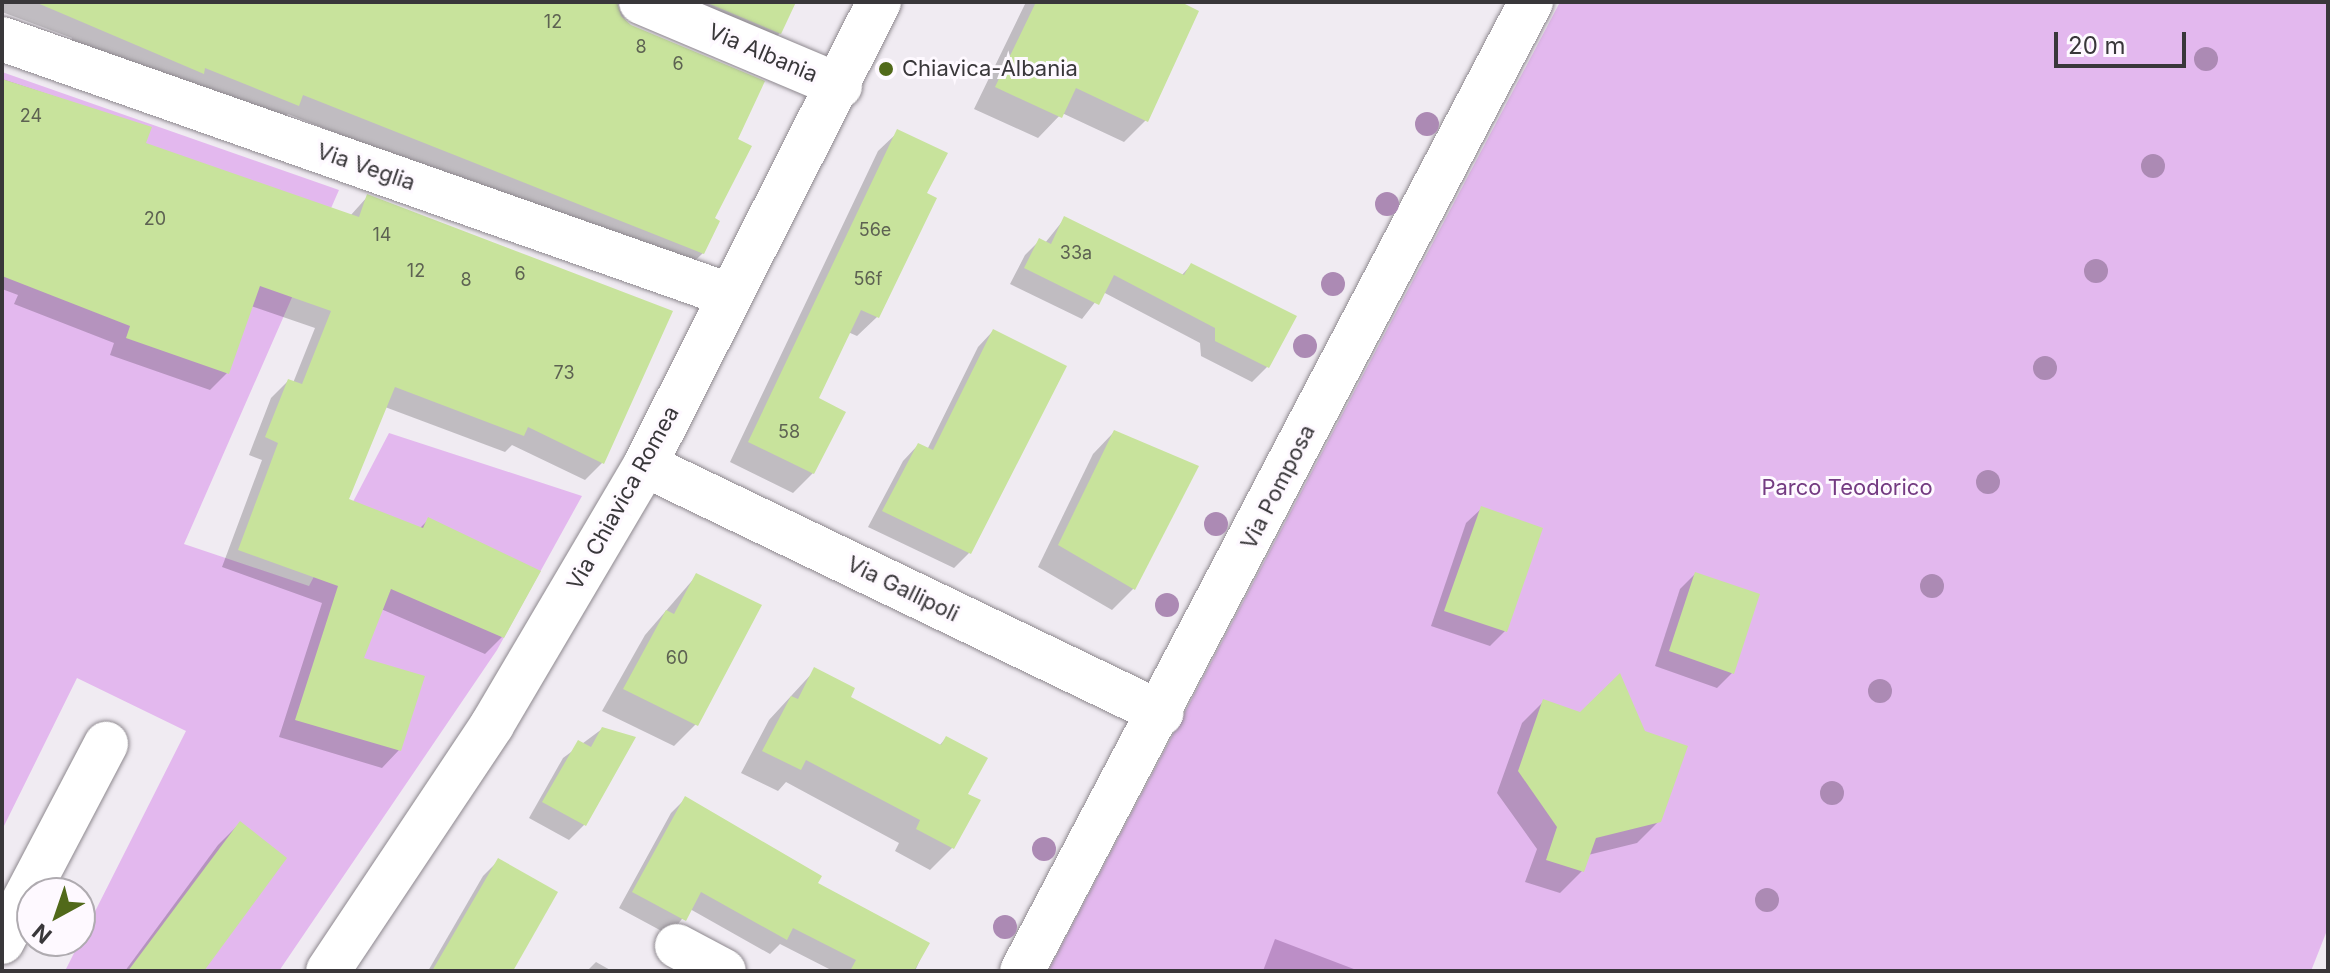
<!DOCTYPE html>
<html>
<head>
<meta charset="utf-8">
<style>
	body { margin:0 }
	#map { position:relative; width:2330px; height:973px; overflow:hidden; background:#f0ebf2; font-family:Inter,sans-serif }
	div>[style] { position:absolute }
	.green>* { inset:0; background:#e3b8ee }
	.water>* { inset:0; background:#bc8ec7 }
	.shadow>* { inset:0; background:#0003 }
	.building>* { inset:0; background:#c8e39c }
	.roads { filter:drop-shadow(0 0 2px #8d888e) drop-shadow(0 0 2px #8d888e) }
	.minor>* { height:44px; margin:-22px; padding:0 22px; transform-origin:22px; border-radius:22px; background:#fff }
	.trees>* { width:24px; height:24px; margin:-12px; border-radius:50%; background:#ac8ab4 }
	.dots>* { width:22px; height:22px; translate:-50% -50%; box-sizing:border-box; border:4px solid #fef9ff; border-radius:50% }
	span { translate:-50% -50%; white-space:nowrap; text-align:center; line-height:1.15; -webkit-text-stroke:6px #fef9ff; paint-order:stroke }
	.number-label { font-size:18px; color:#5d6252 }
	.number-label span { -webkit-text-stroke-width:0 }
	.street-label { font-size:22px; color:#39373a }
	.poi-label { font-size:22px; color:#39373a }
	.left { translate:0 -50%; text-align:left }
	.park-label { font-size:22px; color:#743b82 }
	.frame { position:absolute; inset:0; border:4px solid #39373a; pointer-events:none }
	.north { position:absolute; left:16px; top:877px; width:80px; height:80px; box-sizing:border-box; background:#fef9ff; border:2px solid #afabb0; border-radius:50%; rotate:220deg; font-size:22px; font-weight:700; line-height:32px; text-align:center; color:#39373a }
	.north::after { content:''; display:block; margin:auto; width:28px; height:36px; background:#51691a; clip-path:polygon(50% 0,100% 100%,50% 72%,0 100%) }
	.scale { position:absolute; left:2054px; top:32px; width:132px; height:36px; box-sizing:border-box; border:4px solid #39373a; border-top:0; padding-left:10px; font-size:24px; line-height:28px; white-space:nowrap; color:#39373a; -webkit-text-stroke:6px #fef9ff; paint-order:stroke }
</style>
</head>
<body>
<div id="map">
	<div class="green">
		<div style="clip-path:polygon(1560px 2px,2328px 2px,2328px 928px,2311px 971px,1048px 971px)"></div>
		<div style="clip-path:polygon(2px 72px,339px 190px,184px 544px,309px 586px,389px 433px,582px 496px,497px 650px,279px 971px,65px 971px,186px 731px,77px 678px,2px 830px)"></div>
	</div>
	<div class="water">
		<div style="clip-path:polygon(1275px 939px,1359px 971px,1263px 971px)"></div>
	</div>
	<div class="shadow">
		<div style="clip-path:polygon(2px 2px,615px 2px,629px 26px,736px 140px,703px 253px,684px 271px,288px 114px,279px 123px,70px 44px,72px 38px,2px 12px)"></div>
		<div style="clip-path:polygon(644px 2px,794px 2px,780px 33px,761px 52px)"></div>
		<div style="clip-path:polygon(1026px 2px,1176px 2px,1146px 120px,1124px 142px,1062px 113px,1038px 138px,974px 109px)"></div>
		<div style="clip-path:polygon(2px 79px,150px 128px,144px 144px,350px 216px,368px 196px,603px 462px,585px 480px,512px 445px,505px 452px,385px 407px,347px 500px,419px 529px,429px 519px,502px 637px,485px 654px,381px 609px,361px 659px,399px 750px,382px 768px,279px 737px,322px 603px,222px 567px,262px 460px,249px 455px,271px 398px,288px 381px,293px 383px,315px 328px,251px 306px,227px 373px,210px 390px,110px 355px,114px 343px,14px 304px,18px 295px,2px 289px)"></div>
		<div style="clip-path:polygon(898px 132px,925px 194px,877px 317px,857px 336px,848px 332px,817px 399px,813px 473px,793px 493px,730px 462px,878px 151px)"></div>
		<div style="clip-path:polygon(1065px 218px,1181px 276px,1191px 265px,1294px 317px,1267px 367px,1252px 382px,1201px 356px,1200px 343px,1103px 292px,1082px 319px,1010px 284px,1025px 255px,1040px 240px,1045px 243px)"></div>
		<div style="clip-path:polygon(993px 331px,969px 553px,954px 568px,868px 527px,903px 461px,918px 445px,927px 450px,978px 347px)"></div>
		<div style="clip-path:polygon(1114px 432px,1134px 588px,1112px 610px,1038px 567px,1093px 454px)"></div>
		<div style="clip-path:polygon(1482px 508px,1505px 631px,1490px 646px,1431px 626px,1466px 523px)"></div>
		<div style="clip-path:polygon(1695px 574px,1733px 672px,1717px 688px,1655px 666px,1680px 589px)"></div>
		<div style="clip-path:polygon(697px 575px,696px 724px,674px 746px,602px 711px,645px 635px)"></div>
		<div style="clip-path:polygon(815px 670px,849px 697px,939px 746px,946px 738px,966px 794px,952px 848px,930px 870px,895px 851px,899px 843px,786px 782px,778px 791px,741px 773px,769px 720px)"></div>
		<div style="clip-path:polygon(1544px 701px,1660px 820px,1637px 843px,1588px 855px,1582px 871px,1560px 893px,1525px 882px,1537px 849px,1497px 793px,1522px 723px)"></div>
		<div style="clip-path:polygon(602px 729px,633px 738px,584px 825px,569px 840px,529px 818px,563px 758px)"></div>
		<div style="clip-path:polygon(686px 798px,816px 884px,927px 944px,915px 971px,833px 971px,780px 944px,770px 954px,690px 909px,669px 935px,619px 908px,671px 813px)"></div>
		<div style="clip-path:polygon(240px 823px,201px 971px,125px 971px,218px 845px)"></div>
		<div style="clip-path:polygon(498px 861px,512px 971px,428px 971px,483px 876px)"></div>
		<div style="clip-path:polygon(596px 962px,612px 971px,587px 971px)"></div>
	</div>
	<div class="building">
		<div style="clip-path:polygon(35px 2px,617px 2px,621px 16px,631px 25px,765px 81px,738px 139px,752px 146px,715px 218px,720px 221px,704px 254px,303px 95px,299px 106px,205px 68px,204px 74px)"></div>
		<div style="clip-path:polygon(705px 2px,796px 2px,781px 34px)"></div>
		<div style="clip-path:polygon(1036px 2px,1181px 2px,1199px 11px,1148px 122px,1076px 88px,1062px 118px,995px 87px)"></div>
		<div style="clip-path:polygon(2px 79px,152px 127px,146px 143px,359px 217px,367px 194px,673px 311px,604px 464px,528px 427px,524px 436px,395px 387px,349px 499px,423px 528px,428px 517px,541px 571px,504px 638px,391px 589px,364px 658px,425px 676px,401px 751px,295px 720px,338px 586px,238px 550px,278px 443px,265px 437px,288px 379px,302px 384px,331px 311px,260px 286px,229px 374px,126px 338px,130px 326px,2px 276px)"></div>
		<div style="clip-path:polygon(897px 129px,948px 153px,927px 193px,937px 198px,879px 318px,861px 310px,819px 398px,846px 412px,814px 474px,748px 442px)"></div>
		<div style="clip-path:polygon(1064px 216px,1184px 275px,1191px 263px,1297px 316px,1269px 368px,1215px 341px,1215px 328px,1114px 275px,1099px 305px,1024px 268px,1039px 238px,1051px 244px)"></div>
		<div style="clip-path:polygon(993px 329px,1067px 366px,971px 554px,882px 511px,918px 443px,933px 450px)"></div>
		<div style="clip-path:polygon(1114px 430px,1199px 466px,1135px 590px,1058px 545px)"></div>
		<div style="clip-path:polygon(1481px 506px,1543px 528px,1507px 632px,1444px 611px)"></div>
		<div style="clip-path:polygon(1695px 572px,1760px 594px,1734px 674px,1669px 651px)"></div>
		<div style="clip-path:polygon(696px 573px,762px 605px,698px 726px,623px 689px,666px 610px,674px 614px)"></div>
		<div style="clip-path:polygon(814px 667px,855px 688px,851px 697px,941px 745px,946px 736px,988px 758px,968px 794px,981px 800px,954px 849px,916px 829px,920px 820px,806px 760px,801px 770px,762px 751px,791px 696px,798px 699px)"></div>
		<div style="clip-path:polygon(1620px 673px,1645px 731px,1688px 746px,1661px 822px,1596px 838px,1584px 872px,1546px 860px,1557px 827px,1518px 771px,1543px 699px,1580px 712px)"></div>
		<div style="clip-path:polygon(602px 727px,636px 737px,586px 826px,542px 802px,578px 740px,591px 747px)"></div>
		<div style="clip-path:polygon(685px 796px,822px 876px,818px 883px,930px 943px,914px 971px,850px 971px,856px 960px,793px 928px,787px 940px,701px 892px,686px 921px,632px 892px)"></div>
		<div style="clip-path:polygon(240px 821px,287px 858px,204px 971px,128px 971px)"></div>
		<div style="clip-path:polygon(498px 858px,558px 892px,513px 971px,432px 971px)"></div>
	</div>
	<div class="roads">
		<div class="minor">
			<div style="left:641px;top:2px;width:216px;rotate:22.9deg"></div>
			<div style="left:2px;top:39px;width:771px;rotate:19.4deg"></div>
			<div style="left:645px;top:465px;width:573px;rotate:25.67deg"></div>
			<div style="left:2px;top:942px;width:224px;rotate:-62.3deg"></div>
			<div style="left:677px;top:946px;width:53px;rotate:28deg"></div>
			<div style="left:328px;top:971px;width:296px;rotate:-56.3deg"></div>
			<div style="left:492px;top:725px;width:302px;rotate:-59.5deg"></div>
			<div style="left:645px;top:465px;width:519px;rotate:-63.19deg"></div>
			<div style="left:1022px;top:971px;width:1095px;rotate:-62.29deg"></div>
		</div>
	</div>
	<div class="trees">
		<div style="left:2206px;top:59px"></div>
		<div style="left:1427px;top:124px"></div>
		<div style="left:2153px;top:166px"></div>
		<div style="left:1387px;top:204px"></div>
		<div style="left:2096px;top:271px"></div>
		<div style="left:1333px;top:284px"></div>
		<div style="left:1305px;top:346px"></div>
		<div style="left:2045px;top:368px"></div>
		<div style="left:1988px;top:482px"></div>
		<div style="left:1216px;top:524px"></div>
		<div style="left:1932px;top:586px"></div>
		<div style="left:1167px;top:605px"></div>
		<div style="left:1880px;top:691px"></div>
		<div style="left:1832px;top:793px"></div>
		<div style="left:1044px;top:849px"></div>
		<div style="left:1767px;top:900px"></div>
		<div style="left:1005px;top:927px"></div>
	</div>
	<div class="dots">
		<div style="left:886px;top:69px;background:#51691a"></div>
	</div>
	<div class="number-label">
		<span style="left:553px;top:22px">12</span>
		<span style="left:641px;top:47px">8</span>
		<span style="left:678px;top:64px">6</span>
		<span style="left:31px;top:116px">24</span>
		<span style="left:155px;top:219px">20</span>
		<span style="left:875px;top:230px">56e</span>
		<span style="left:382px;top:235px">14</span>
		<span style="left:1076px;top:253px">33a</span>
		<span style="left:416px;top:271px">12</span>
		<span style="left:520px;top:274px">6</span>
		<span style="left:868px;top:279px">56f</span>
		<span style="left:466px;top:280px">8</span>
		<span style="left:564px;top:373px">73</span>
		<span style="left:789px;top:432px">58</span>
		<span style="left:677px;top:658px">60</span>
	</div>
	<div class="street-label">
		<span style="left:763px;top:53px;rotate:23deg">Via Albania</span>
		<span style="left:366px;top:167px;rotate:19deg">Via Veglia</span>
		<span style="left:1278px;top:487px;rotate:-63deg">Via Pomposa</span>
		<span style="left:623px;top:498px;rotate:-61deg">Via Chiavica Romea</span>
		<span style="left:903px;top:589px;rotate:26deg">Via Gallipoli</span>
	</div>
	<div class="poi-label">
		<span class="left" style="left:902px;top:69px">Chiavica-Albania</span>
	</div>
	<div class="park-label">
		<span style="left:1847px;top:488px">Parco Teodorico</span>
	</div>
	<div class="frame"></div>
	<div class="north">N</div>
	<div class="scale">20 m</div>
</div>
</body>
</html>
